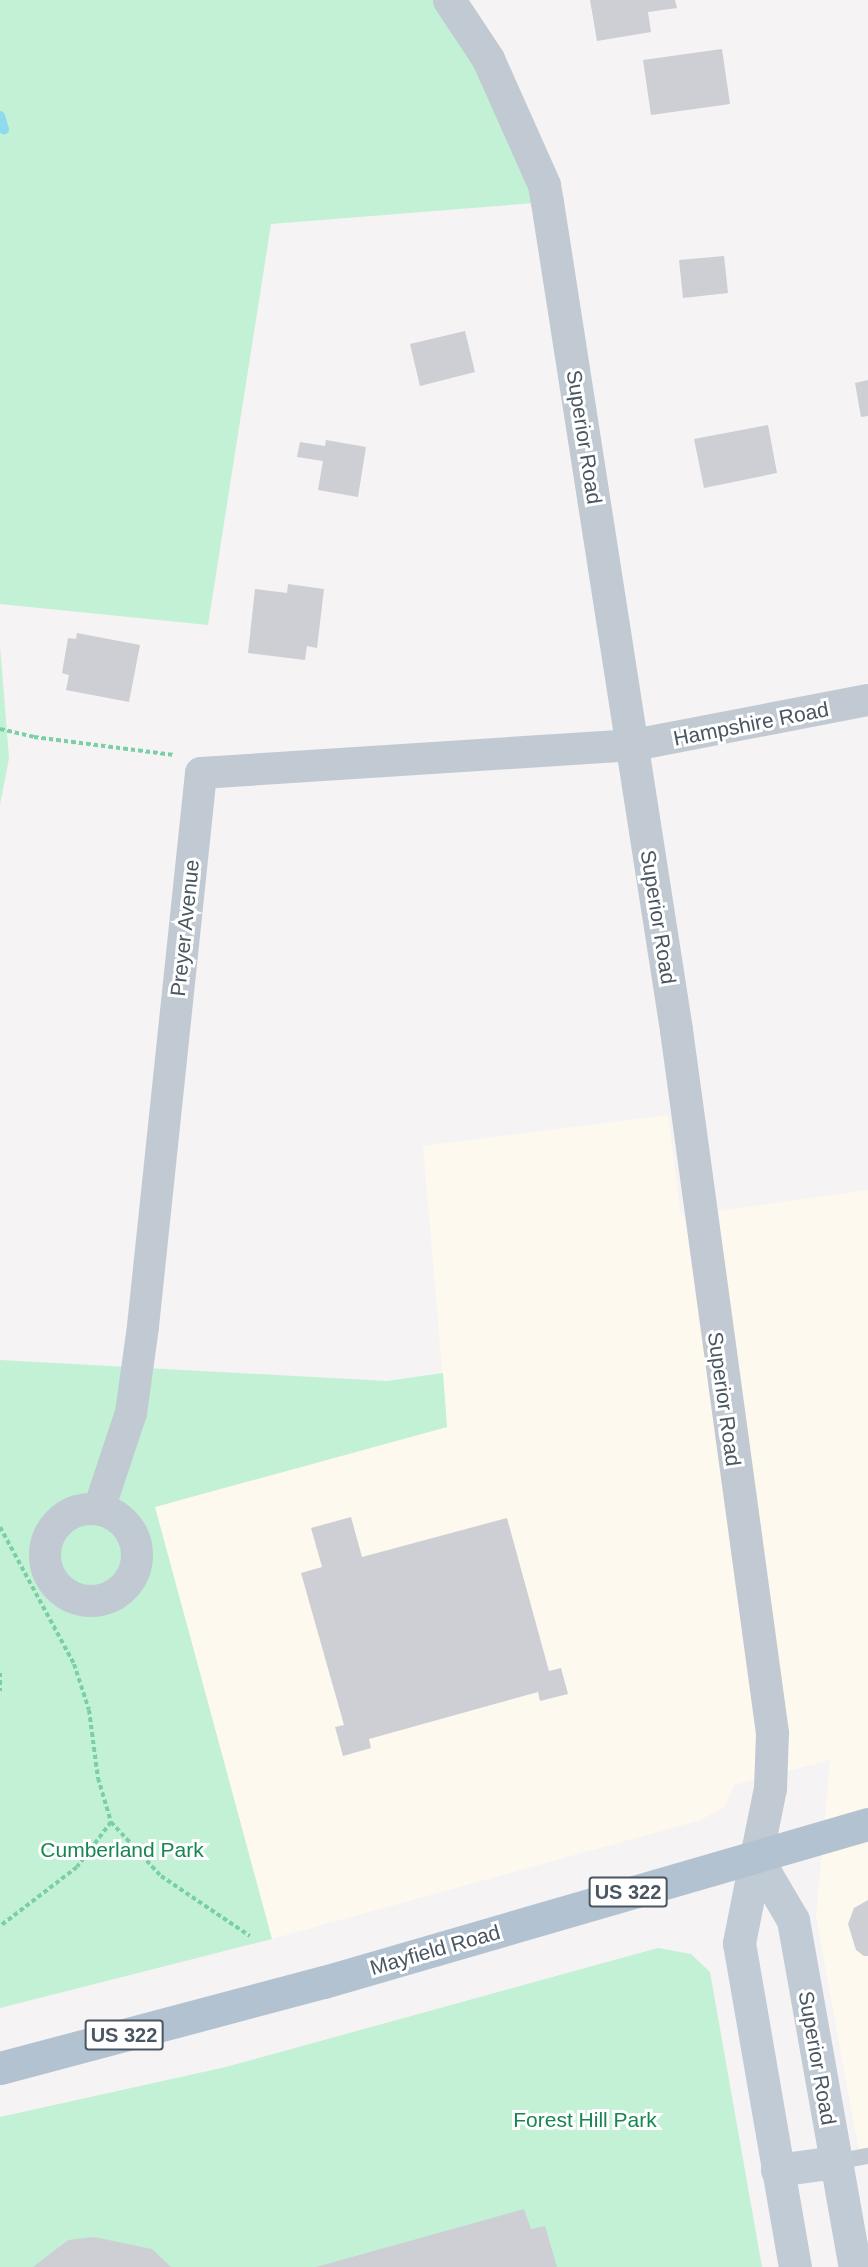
<!DOCTYPE html>
<html>
<head>
<meta charset="utf-8">
<style>
	body { margin:0 }
	#map { position:relative; width:868px; height:2267px; overflow:hidden; background:#f5f3f3; font-family:Helvetica,sans-serif }
	div>[style] { position:absolute }
	.commercial>* { inset:0; background:#fdf9ef }
	.green>* { inset:0; background:#c3f1d5 }
	.stream>* { height:10px; margin:-5px; padding:0 5px; transform-origin:5px; border-radius:5px; background:#90daee }
	.building>* { inset:0; background:#cdcfd5 }
	.path>* { height:4px; margin-top:-2px; transform-origin:0; background:repeating-linear-gradient(90deg,#7ad0a6 0 4.5px,transparent 0 7.5px) }
	.service>* { height:16px; margin:-8px; padding:0 8px; transform-origin:8px; border-radius:8px; background:#c1cad2 }
	.minor>* { height:32px; margin:-16px; padding:0 16px; transform-origin:16px; border-radius:16px; background:#c1cad2 }
	.minor>.ring { margin:-16px; padding:0; box-sizing:content-box; background:none; border:32px solid #c1cad2; border-radius:50% }
	.tertiary>* { height:33px; margin:-16.5px; padding:0 16.5px; transform-origin:16.5px; border-radius:16.5px; background:#c1cad2 }
	.secondary>* { height:33px; margin:-16.5px; padding:0 16.5px; transform-origin:16.5px; border-radius:16.5px; background:#c1cbd6 }
	.primary>* { height:33px; margin:-16.5px; padding:0 16.5px; transform-origin:16.5px; border-radius:16.5px; background:#b3c2d1 }
	span { translate:-50% -50%; white-space:nowrap; text-align:center; line-height:1.15; -webkit-text-stroke:6px #fff; paint-order:stroke }
	.shield-label span { padding:2px 4px; background:#fff; border:2px solid; border-radius:4px; -webkit-text-stroke-width:0 }
	.shield-label { font-size:20px; color:#4a5661; font-weight:700 }
	.street-label { font-size:21px; color:#4a5661 }
	.park-label { font-size:21px; color:#17864f }
</style>
</head>
<body>
<div id="map">
	<div class="commercial">
		<div style="clip-path:polygon(668px 1115px,681px 1216px,868px 1190px,868px 2150px,859px 2152px,816px 1917px,830px 1760px,734px 1785px,725px 1806px,701px 1820px,272px 1939px,155px 1507px,447px 1427px,423px 1146px)"></div>
	</div>
	<div class="green">
		<div style="clip-path:polygon(0 0,449px 0,547px 202px,271px 224px,208px 625px,0 604px)"></div>
		<div style="clip-path:polygon(0 646px,9px 758px,0 805px)"></div>
		<div style="clip-path:polygon(0 1360px,387px 1381px,443px 1373px,447px 1427px,155px 1507px,272px 1939px,0 2008px)"></div>
		<div style="clip-path:polygon(658px 1948px,691px 1954px,710px 1972px,762px 2267px,0 2267px,0 2117px,226px 2067px)"></div>
	</div>
	<div class="stream">
		<div style="left:0;top:116px;width:14px;rotate:73deg"></div>
	</div>
	<div class="building">
		<div style="clip-path:polygon(590px 0,675px 0,677px 8px,648px 12px,651px 32px,597px 41px)"></div>
		<div style="clip-path:polygon(722px 49px,730px 104px,651px 115px,643px 60px)"></div>
		<div style="clip-path:polygon(724px 256px,728px 293px,683px 298px,679px 260px)"></div>
		<div style="clip-path:polygon(465px 331px,475px 372px,420px 386px,410px 344px)"></div>
		<div style="clip-path:polygon(868px 380px,868px 416px,861px 417px,855px 383px)"></div>
		<div style="clip-path:polygon(768px 425px,777px 473px,704px 488px,694px 439px)"></div>
		<div style="clip-path:polygon(326px 440px,366px 447px,358px 497px,318px 490px,323px 461px,297px 457px,300px 442px,325px 446px)"></div>
		<div style="clip-path:polygon(288px 584px,324px 589px,317px 648px,307px 646px,305px 660px,248px 653px,255px 589px,287px 593px)"></div>
		<div style="clip-path:polygon(77px 633px,140px 645px,129px 702px,66px 690px,69px 675px,62px 673px,68px 638px,76px 639px)"></div>
		<div style="clip-path:polygon(351px 1517px,362px 1557px,507px 1518px,549px 1671px,561px 1668px,568px 1694px,540px 1701px,538px 1692px,369px 1739px,371px 1748px,343px 1756px,335px 1727px,344px 1725px,301px 1573px,322px 1567px,311px 1528px)"></div>
		<div style="clip-path:polygon(868px 1900px,868px 1956px,864px 1956px,856px 1950px,848px 1924px,854px 1908px)"></div>
		<div style="clip-path:polygon(524px 2209px,531px 2229px,545px 2226px,557px 2267px,316px 2267px)"></div>
		<div style="clip-path:polygon(94px 2237px,152px 2249px,171px 2267px,33px 2267px,68px 2240px)"></div>
	</div>
	<div class="path">
		<div style="left:0;top:729px;width:35px;rotate:13deg"></div>
		<div style="left:34px;top:737px;width:141px;rotate:7.3deg"></div>
		<div style="left:0;top:1527px;width:156px;rotate:61.6deg"></div>
		<div style="left:74px;top:1664px;width:48px;rotate:71.9deg"></div>
		<div style="left:89px;top:1710px;width:69px;rotate:82.5deg"></div>
		<div style="left:98px;top:1778px;width:46px;rotate:73.5deg"></div>
		<div style="left:111px;top:1822px;width:56px;rotate:127.1deg"></div>
		<div style="left:77px;top:1867px;width:97px;rotate:142.5deg"></div>
		<div style="left:0;top:1673px;width:18px;rotate:90deg"></div>
		<div style="left:111px;top:1822px;width:74px;rotate:47.2deg"></div>
		<div style="left:161px;top:1876px;width:107px;rotate:34deg"></div>
	</div>
	<div class="service">
		<div style="left:836px;top:2162px;width:33px;rotate:-11deg"></div>
	</div>
	<div class="minor">
		<div class="ring" style="left:45px;top:1509px;width:60px;height:60px"></div>
		<div style="left:99px;top:1509px;width:101px;rotate:-71.6deg"></div>
		<div style="left:131px;top:1413px;width:88px;rotate:-82.1deg"></div>
		<div style="left:143px;top:1326px;width:556px;rotate:-84.01deg"></div>
		<div style="left:201px;top:773px;width:434px;rotate:-3.7deg"></div>
		<div style="left:634px;top:745px;width:238px;rotate:-10.9deg"></div>
	</div>
	<div class="tertiary">
		<div style="left:449px;top:0;width:71px;rotate:56.5deg"></div>
		<div style="left:488px;top:59px;width:138px;rotate:66deg"></div>
		<div style="left:544px;top:185px;width:17px;rotate:80deg"></div>
		<div style="left:547px;top:202px;width:838px;rotate:81.14deg"></div>
		<div style="left:676px;top:1030px;width:710px;rotate:82.22deg"></div>
		<div style="left:772px;top:1733px;width:55px;rotate:92.1deg"></div>
		<div style="left:770px;top:1788px;width:70px;rotate:101.5deg"></div>
	</div>
	<div class="secondary">
		<div style="left:756px;top:1857px;width:73px;rotate:59.6deg"></div>
		<div style="left:793px;top:1920px;width:352px;rotate:79.9deg"></div>
		<div style="left:756px;top:1857px;width:88px;rotate:101.2deg"></div>
		<div style="left:739px;top:1943px;width:329px;rotate:80.2deg"></div>
		<div style="left:777px;top:2170px;width:60px;rotate:-7.7deg"></div>
	</div>
	<div class="primary">
		<div style="left:0;top:2068px;width:335px;rotate:-14.9deg"></div>
		<div style="left:324px;top:1982px;width:566px;rotate:-16.2deg"></div>
	</div>
	<div class="shield-label">
		<span style="left:628px;top:1892px">US 322</span>
		<span style="left:124px;top:2035px">US 322</span>
	</div>
	<div class="street-label">
		<span style="left:584px;top:437px;rotate:81deg">Superior Road</span>
		<span style="left:751px;top:724px;rotate:-11deg">Hampshire Road</span>
		<span style="left:658px;top:917px;rotate:81deg">Superior Road</span>
		<span style="left:185px;top:928px;rotate:-84deg">Preyer Avenue</span>
		<span style="left:724px;top:1399px;rotate:82deg">Superior Road</span>
		<span style="left:435px;top:1950px;rotate:-16deg">Mayfield Road</span>
		<span style="left:817px;top:2058px;rotate:80deg">Superior Road</span>
	</div>
	<div class="park-label">
		<span style="left:122px;top:1850px">Cumberland Park</span>
		<span style="left:585px;top:2120px">Forest Hill Park</span>
	</div>
</div>
</body>
</html>
